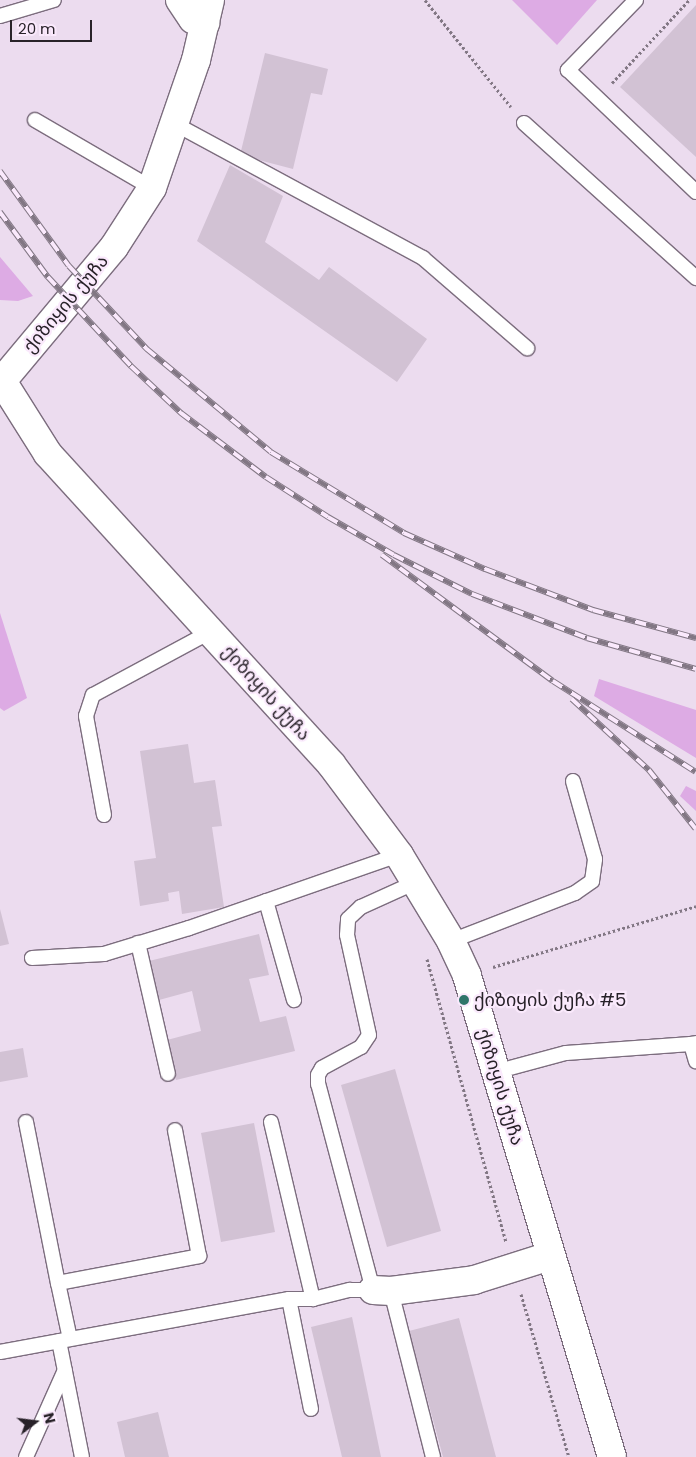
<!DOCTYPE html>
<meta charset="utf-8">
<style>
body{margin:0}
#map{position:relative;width:696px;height:1457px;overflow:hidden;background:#ecdcef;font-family:Poppins,"Noto Sans Georgian",sans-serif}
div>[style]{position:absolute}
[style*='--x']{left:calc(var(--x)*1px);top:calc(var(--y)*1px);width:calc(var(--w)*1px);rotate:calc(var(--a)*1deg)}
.green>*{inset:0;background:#ddabe4}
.building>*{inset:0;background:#d2c2d4}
.path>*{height:3px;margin-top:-1.5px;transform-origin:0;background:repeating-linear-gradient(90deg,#827784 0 2.5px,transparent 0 5px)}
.roads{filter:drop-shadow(1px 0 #7c6d7e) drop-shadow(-1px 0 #7c6d7e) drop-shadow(0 1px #7c6d7e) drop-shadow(0 -1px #7c6d7e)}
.lane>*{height:14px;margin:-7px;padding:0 7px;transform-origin:7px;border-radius:7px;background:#fff}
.street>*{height:28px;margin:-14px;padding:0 14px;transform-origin:14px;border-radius:14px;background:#fff}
.secondary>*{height:28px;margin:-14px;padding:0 14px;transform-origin:14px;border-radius:14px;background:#fff}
.rail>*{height:5.5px;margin-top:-2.75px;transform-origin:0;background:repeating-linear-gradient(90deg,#fae9fc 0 11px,#827784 0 22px);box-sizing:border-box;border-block:1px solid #827784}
.dots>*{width:14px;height:14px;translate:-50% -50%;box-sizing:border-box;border:2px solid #fae9fc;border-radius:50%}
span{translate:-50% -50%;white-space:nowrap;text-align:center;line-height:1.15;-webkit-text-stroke:4.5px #fae9fc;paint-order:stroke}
.street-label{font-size:18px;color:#282229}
.poi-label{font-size:18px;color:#282229}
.left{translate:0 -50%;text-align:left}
.north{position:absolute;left:10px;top:1397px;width:50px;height:50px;-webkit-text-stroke:4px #fae9fc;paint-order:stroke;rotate:75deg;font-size:14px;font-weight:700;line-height:20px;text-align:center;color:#282229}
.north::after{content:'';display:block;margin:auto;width:18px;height:22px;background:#282229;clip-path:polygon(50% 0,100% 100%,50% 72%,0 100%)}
.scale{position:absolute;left:10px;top:20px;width:82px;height:22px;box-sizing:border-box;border:2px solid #282229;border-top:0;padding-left:6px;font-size:15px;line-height:18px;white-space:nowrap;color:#282229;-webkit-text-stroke:4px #fae9fc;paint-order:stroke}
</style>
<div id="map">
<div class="green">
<div style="clip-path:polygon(512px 0,597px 0,557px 45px)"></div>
<div style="clip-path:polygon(0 257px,33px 296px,18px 301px,0 300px)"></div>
<div style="clip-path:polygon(0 613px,27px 698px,4px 711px,0 708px)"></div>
<div style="clip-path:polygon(599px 679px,696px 710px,696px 758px,594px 696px)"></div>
<div style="clip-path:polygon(686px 786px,696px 791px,696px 811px,680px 796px)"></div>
</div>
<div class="building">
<div style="clip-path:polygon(696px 5px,696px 157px,620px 87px)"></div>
<div style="clip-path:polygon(265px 53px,328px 69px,322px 95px,311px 93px,293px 169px,240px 155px)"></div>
<div style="clip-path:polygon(230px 165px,283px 196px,265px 242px,319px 280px,329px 267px,427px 339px,397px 382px,197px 241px)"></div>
<div style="clip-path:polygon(188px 744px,194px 783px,215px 780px,222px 826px,212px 827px,224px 907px,182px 914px,179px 891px,168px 893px,169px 901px,140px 906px,134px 861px,156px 858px,140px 751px)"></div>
<div style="clip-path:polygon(0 909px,9px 944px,0 946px)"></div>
<div style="clip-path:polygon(259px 934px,269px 975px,249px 979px,260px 1022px,286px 1016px,295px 1051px,176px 1080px,167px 1040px,201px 1031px,192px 991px,159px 1000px,149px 961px)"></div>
<div style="clip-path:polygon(23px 1048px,28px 1077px,0 1082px,0 1052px)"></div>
<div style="clip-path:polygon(395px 1069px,441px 1231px,387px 1247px,341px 1085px)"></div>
<div style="clip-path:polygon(254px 1123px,275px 1232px,221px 1242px,201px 1133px)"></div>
<div style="clip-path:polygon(352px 1317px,381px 1457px,342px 1457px,311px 1327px)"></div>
<div style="clip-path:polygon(459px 1318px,496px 1457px,443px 1457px,409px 1331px)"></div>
<div style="clip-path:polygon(158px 1412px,169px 1457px,125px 1457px,117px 1422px)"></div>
</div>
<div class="path">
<div style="--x:425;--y:0;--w:137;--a:51.2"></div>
<div style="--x:612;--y:83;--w:113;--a:-47.1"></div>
<div style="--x:427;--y:959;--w:294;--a:74.4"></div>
<div style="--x:493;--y:967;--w:212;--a:-16.7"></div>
<div style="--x:521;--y:1294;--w:170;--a:73.6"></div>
</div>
<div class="roads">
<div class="lane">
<div style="--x:636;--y:0;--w:98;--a:134.2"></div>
<div style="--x:568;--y:70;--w:177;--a:43.6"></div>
<div style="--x:0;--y:16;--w:56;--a:-16.5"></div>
<div style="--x:35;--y:120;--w:135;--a:30.2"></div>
<div style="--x:524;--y:123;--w:232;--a:42"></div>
<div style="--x:175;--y:124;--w:282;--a:28.4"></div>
<div style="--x:423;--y:258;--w:138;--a:40.9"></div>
<div style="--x:104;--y:815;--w:101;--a:-100.3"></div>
<div style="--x:86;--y:716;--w:22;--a:-72"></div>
<div style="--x:93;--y:695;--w:133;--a:-28.3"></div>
<div style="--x:266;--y:901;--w:103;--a:74.2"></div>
<div style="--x:451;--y:941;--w:133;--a:-21.2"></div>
<div style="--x:575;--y:893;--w:21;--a:-35"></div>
<div style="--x:592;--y:881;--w:22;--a:-82"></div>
<div style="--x:595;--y:859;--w:81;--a:-105.8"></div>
<div style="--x:138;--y:943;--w:134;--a:77.1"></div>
<div style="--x:32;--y:958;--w:72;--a:-3.2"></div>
<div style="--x:104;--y:954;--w:89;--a:-17"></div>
<div style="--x:189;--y:928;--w:222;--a:-19.2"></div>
<div style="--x:696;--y:1043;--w:5;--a:169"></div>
<div style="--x:691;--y:1044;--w:18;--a:74"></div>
<div style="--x:495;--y:1072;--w:73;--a:-15"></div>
<div style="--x:566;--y:1053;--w:125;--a:-4.1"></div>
<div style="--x:26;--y:1122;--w:164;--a:78.8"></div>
<div style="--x:58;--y:1283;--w:144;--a:-10.8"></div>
<div style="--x:199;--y:1256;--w:128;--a:-100.8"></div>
<div style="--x:271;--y:1122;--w:182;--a:76.7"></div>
<div style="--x:58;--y:1283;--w:57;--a:77.9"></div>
<div style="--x:391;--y:1291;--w:171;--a:75.8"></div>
<div style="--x:289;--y:1299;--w:112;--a:78.7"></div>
<div style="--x:59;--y:1341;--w:118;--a:78.8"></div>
<div style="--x:0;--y:1352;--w:294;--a:-10.4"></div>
<div style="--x:289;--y:1299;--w:24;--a:0"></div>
<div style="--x:313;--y:1299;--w:38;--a:-14"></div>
<div style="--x:350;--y:1290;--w:23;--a:0"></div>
<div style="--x:373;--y:1290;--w:213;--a:-104.9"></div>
<div style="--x:318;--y:1084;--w:9;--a:-90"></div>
<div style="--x:318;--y:1075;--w:8;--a:-60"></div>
<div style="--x:322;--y:1068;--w:44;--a:-28.3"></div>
<div style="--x:361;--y:1047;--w:14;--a:-56"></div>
<div style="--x:369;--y:1035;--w:102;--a:-102.4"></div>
<div style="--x:347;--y:935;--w:16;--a:-86"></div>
<div style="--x:348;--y:919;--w:18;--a:-43"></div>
<div style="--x:361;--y:907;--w:60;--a:-24.4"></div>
<div style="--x:26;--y:1457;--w:95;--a:-65.9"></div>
</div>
<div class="street">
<div style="--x:180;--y:0;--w:23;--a:56"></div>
<div style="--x:193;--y:19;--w:13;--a:18"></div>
<div style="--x:373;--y:1290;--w:18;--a:3"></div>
<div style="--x:391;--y:1291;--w:84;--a:-7.5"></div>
<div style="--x:474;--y:1280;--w:80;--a:-17.5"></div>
</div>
<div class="secondary">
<div style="--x:210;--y:0;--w:62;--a:103.1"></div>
<div style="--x:196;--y:60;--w:135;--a:109"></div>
<div style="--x:152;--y:188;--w:70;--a:122.8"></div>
<div style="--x:114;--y:247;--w:175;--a:129.9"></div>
<div style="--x:2;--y:381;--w:86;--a:57.8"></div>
<div style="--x:48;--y:454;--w:420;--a:47.6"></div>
<div style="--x:331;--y:764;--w:114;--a:53.2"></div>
<div style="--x:399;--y:855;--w:100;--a:58.8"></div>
<div style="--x:451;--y:941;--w:38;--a:65"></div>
<div style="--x:467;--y:976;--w:502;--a:73.22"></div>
</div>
</div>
<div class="rail">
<div style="--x:0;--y:171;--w:117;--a:54"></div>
<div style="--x:69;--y:266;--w:114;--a:46.8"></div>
<div style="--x:147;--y:349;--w:161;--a:39.7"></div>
<div style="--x:271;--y:452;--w:156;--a:31.3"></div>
<div style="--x:404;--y:533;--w:89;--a:24"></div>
<div style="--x:485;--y:569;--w:116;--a:20.8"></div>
<div style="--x:593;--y:610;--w:107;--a:15.2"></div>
<div style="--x:0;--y:212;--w:81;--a:53.6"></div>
<div style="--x:48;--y:277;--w:122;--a:47"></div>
<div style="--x:131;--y:366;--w:69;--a:43.2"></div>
<div style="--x:181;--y:413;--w:106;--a:37"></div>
<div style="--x:266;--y:477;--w:74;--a:32.8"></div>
<div style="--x:328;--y:517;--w:76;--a:29.9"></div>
<div style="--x:394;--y:555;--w:87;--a:26.6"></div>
<div style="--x:472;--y:594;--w:123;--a:20.9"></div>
<div style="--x:587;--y:638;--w:113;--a:15.9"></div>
<div style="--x:382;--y:555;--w:212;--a:36.4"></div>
<div style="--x:553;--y:681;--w:169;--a:32.5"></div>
<div style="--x:572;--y:699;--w:105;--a:42.7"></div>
<div style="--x:649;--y:770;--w:75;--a:51.5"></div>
</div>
<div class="dots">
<div style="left:464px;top:1000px;background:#2f756a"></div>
</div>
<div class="street-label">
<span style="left:66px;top:304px;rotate:-50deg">ქიზიყის ქუჩა</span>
<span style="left:266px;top:693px;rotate:48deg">ქიზიყის ქუჩა</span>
<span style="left:500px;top:1087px;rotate:73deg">ქიზიყის ქუჩა</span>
</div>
<div class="poi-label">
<span class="left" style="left:474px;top:1000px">ქიზიყის ქუჩა #5</span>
</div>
<div class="north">N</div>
<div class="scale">20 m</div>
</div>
